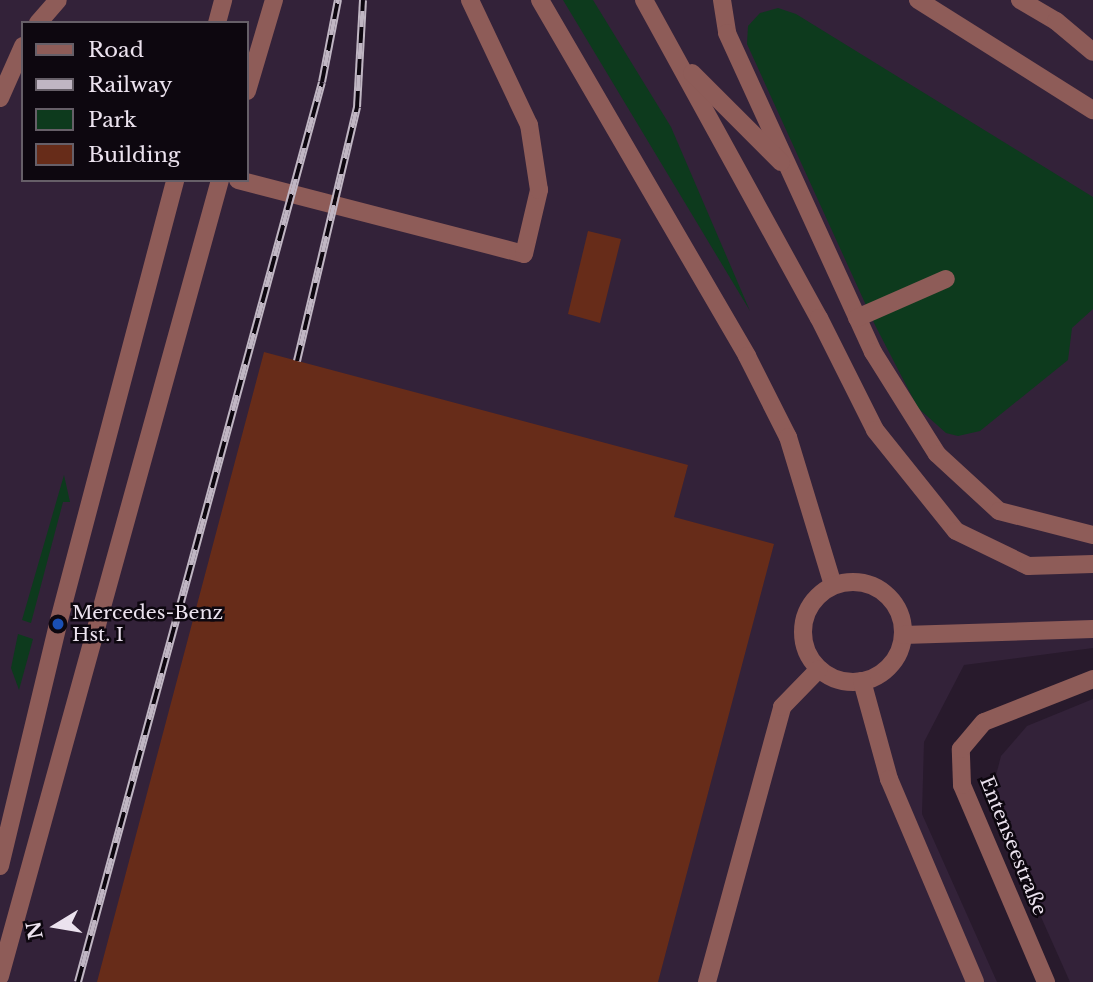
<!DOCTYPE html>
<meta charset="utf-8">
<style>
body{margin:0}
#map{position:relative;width:1093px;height:982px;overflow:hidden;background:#281a2c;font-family:"Libre Baskerville",serif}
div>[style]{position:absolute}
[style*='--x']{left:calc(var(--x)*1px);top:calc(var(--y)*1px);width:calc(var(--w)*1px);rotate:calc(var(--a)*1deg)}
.built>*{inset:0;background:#332239}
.green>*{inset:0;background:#0d3a1d}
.building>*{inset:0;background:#672c19}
.minor>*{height:18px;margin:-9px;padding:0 9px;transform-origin:9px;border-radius:9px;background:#8e5c58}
.minor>.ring{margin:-9px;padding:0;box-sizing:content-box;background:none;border:18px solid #8e5c58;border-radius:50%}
.rail>*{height:8px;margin-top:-4px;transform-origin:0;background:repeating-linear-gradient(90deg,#0d070f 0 16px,#c0b6c3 0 32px);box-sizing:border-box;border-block:2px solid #c0b6c3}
.dots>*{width:19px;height:19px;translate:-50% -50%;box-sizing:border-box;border:4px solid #0d070f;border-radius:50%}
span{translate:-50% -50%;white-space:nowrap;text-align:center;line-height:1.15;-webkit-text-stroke:5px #0d070f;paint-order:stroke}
.poi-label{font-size:19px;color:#ebe2ee}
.left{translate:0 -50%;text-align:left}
.street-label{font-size:19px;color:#ebe2ee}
.legend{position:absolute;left:21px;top:21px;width:228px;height:161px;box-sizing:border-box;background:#0d070f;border:2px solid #665f68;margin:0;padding:9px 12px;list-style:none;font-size:21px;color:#ebe2ee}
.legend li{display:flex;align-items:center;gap:14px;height:35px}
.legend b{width:35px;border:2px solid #665f68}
.north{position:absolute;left:21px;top:891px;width:70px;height:70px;-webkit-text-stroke:5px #0d070f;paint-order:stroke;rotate:259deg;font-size:19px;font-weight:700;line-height:28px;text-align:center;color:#ebe2ee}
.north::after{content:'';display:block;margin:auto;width:24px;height:32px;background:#ebe2ee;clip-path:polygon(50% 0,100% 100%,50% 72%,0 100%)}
</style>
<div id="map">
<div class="built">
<div style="clip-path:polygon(evenodd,0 0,1093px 0,1093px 648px,964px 665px,924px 742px,922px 814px,997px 982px,0 982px,0 0,23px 23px,247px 23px,247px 180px,23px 180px,23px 23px)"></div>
<div style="clip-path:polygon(1093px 699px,1093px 982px,1070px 982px,1029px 890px,993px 787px,1001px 756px,1027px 726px)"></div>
</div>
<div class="green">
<div style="clip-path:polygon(563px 0,593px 0,671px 127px,750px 311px)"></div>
<div style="clip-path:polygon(778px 8px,796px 14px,1093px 197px,1093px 309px,1072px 328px,1068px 360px,980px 431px,958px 436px,946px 433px,918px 408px,875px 325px,747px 44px,748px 26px,760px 13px)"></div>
<div style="clip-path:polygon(64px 475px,70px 502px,63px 502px,31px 623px,22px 620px)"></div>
<div style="clip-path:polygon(18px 634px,33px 639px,19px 690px,11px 668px)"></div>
</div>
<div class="building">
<div style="clip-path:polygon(588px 231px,621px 239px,600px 323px,568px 314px)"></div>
<div style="clip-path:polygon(264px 352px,688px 465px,674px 517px,774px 544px,658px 982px,97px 982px)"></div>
</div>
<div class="minor">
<div style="--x:540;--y:0;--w:412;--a:59.8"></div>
<div style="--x:747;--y:356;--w:91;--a:63.2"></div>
<div style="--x:788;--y:437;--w:155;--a:73.1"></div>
<div style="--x:644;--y:0;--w:363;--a:61.2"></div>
<div style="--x:819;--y:318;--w:125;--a:63.4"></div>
<div style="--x:875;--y:430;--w:129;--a:51.3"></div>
<div style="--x:956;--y:531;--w:80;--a:25.9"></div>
<div style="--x:1028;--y:566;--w:65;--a:-1.8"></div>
<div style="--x:722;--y:0;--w:33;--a:81"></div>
<div style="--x:727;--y:33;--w:351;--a:65.4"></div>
<div style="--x:873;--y:352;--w:120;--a:57.9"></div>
<div style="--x:937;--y:454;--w:84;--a:42.6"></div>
<div style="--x:999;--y:511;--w:97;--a:14.3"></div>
<div style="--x:918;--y:0;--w:207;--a:32.2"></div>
<div style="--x:1020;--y:0;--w:42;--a:30.3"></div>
<div style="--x:1056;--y:21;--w:48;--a:40"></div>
<div style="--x:38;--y:23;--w:30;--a:-49"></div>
<div style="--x:217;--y:23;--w:24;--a:-75"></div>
<div style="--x:692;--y:73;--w:126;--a:45"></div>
<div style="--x:247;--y:91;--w:95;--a:-73.5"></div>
<div style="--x:0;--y:98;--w:57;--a:-66.1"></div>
<div style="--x:238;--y:180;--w:295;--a:14.5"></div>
<div style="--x:524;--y:254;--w:66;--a:-76.8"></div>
<div style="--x:539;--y:190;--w:66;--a:-98.7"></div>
<div style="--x:529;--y:125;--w:138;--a:-115.3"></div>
<div style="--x:857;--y:318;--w:97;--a:-23.7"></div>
<div class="ring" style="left:803px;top:582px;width:82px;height:82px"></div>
<div style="--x:903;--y:635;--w:190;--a:-1.8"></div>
<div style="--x:862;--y:681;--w:102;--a:74.6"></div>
<div style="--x:889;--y:779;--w:220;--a:67"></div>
<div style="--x:0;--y:866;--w:249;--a:-76.5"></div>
<div style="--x:58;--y:624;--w:459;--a:-75.2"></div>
<div style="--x:0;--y:976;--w:826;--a:-74.55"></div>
<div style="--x:707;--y:982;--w:285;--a:-74.7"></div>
<div style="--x:782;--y:707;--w:53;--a:-45.8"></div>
<div style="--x:1046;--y:982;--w:214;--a:-113.1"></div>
<div style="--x:962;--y:785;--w:36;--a:-92"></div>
<div style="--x:961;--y:749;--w:35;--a:-50"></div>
<div style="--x:984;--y:722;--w:117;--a:-21.5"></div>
</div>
<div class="rail">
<div style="--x:297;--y:361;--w:261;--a:-76.7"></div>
<div style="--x:357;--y:107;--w:107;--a:-86.8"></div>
<div style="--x:78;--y:982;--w:932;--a:-74.83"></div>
<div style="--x:322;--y:82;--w:84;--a:-79"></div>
</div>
<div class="dots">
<div style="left:58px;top:624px;background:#1a4fb4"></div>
</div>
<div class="poi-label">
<span class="left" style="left:72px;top:624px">Mercedes-Benz<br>Hst. I</span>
</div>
<div class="street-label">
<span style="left:1013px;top:846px;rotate:68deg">Entenseestraße</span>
</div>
<ul class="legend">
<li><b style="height:9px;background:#8e5c58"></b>Road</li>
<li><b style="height:9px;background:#c0b6c3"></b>Railway</li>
<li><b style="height:19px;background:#0d3a1d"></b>Park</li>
<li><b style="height:19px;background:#672c19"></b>Building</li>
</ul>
<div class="north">N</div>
</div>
